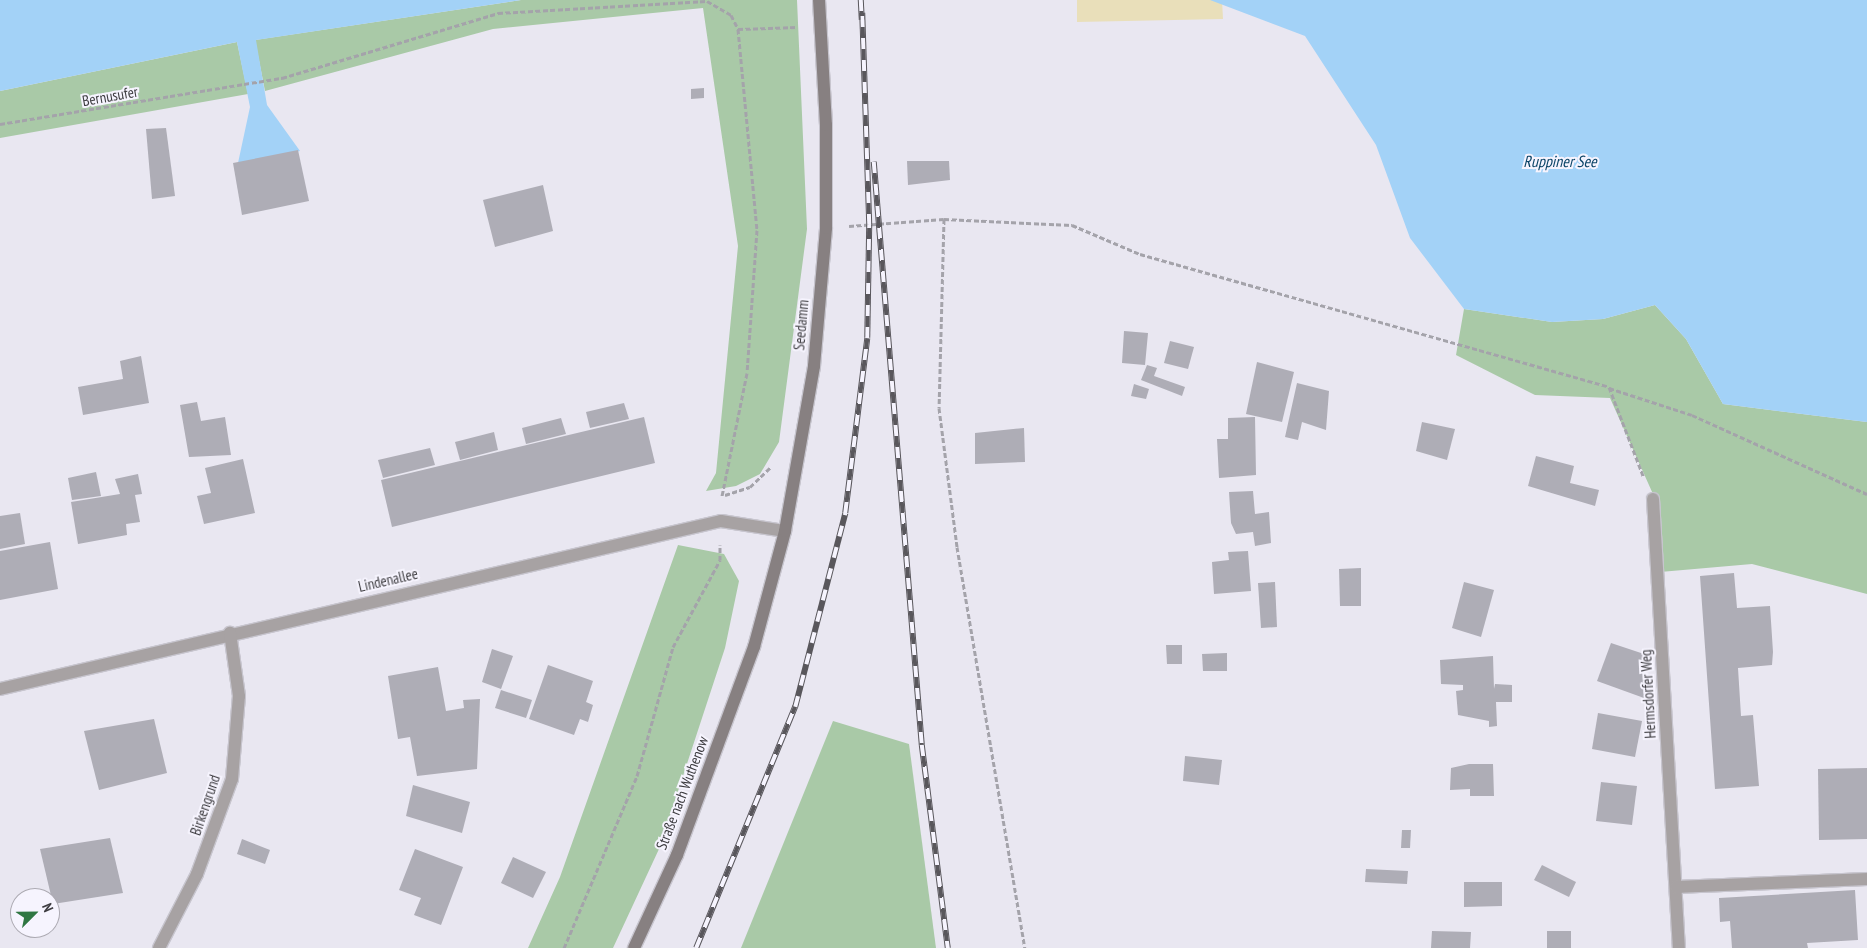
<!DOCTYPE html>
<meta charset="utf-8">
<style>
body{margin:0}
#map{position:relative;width:1867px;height:948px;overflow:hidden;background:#e9e7f1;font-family:"PT Sans Narrow",sans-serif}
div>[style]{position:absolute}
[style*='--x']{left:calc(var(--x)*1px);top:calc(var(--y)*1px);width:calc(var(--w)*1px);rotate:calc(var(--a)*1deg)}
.green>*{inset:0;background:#a9c9a7}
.sand>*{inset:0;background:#e9dfba}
.water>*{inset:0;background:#a3d2f7}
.building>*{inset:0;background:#aeadb6}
.path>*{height:3px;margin-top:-1.5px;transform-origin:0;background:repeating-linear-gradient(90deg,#a4a3aa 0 5px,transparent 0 7.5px)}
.roads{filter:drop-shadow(1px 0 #c7c5ce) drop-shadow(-1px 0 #c7c5ce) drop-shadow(0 1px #c7c5ce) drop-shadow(0 -1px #c7c5ce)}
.street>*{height:12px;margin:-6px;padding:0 6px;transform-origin:6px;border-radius:6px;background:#a7a2a3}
.secondary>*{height:12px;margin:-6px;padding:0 6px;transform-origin:6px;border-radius:6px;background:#878081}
.rail>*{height:5.5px;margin-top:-2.75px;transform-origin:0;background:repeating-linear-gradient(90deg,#f6f4fe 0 11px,#59575c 0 22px);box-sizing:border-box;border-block:1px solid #59575c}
span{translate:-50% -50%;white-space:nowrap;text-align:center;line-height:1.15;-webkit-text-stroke:4px #f6f4fe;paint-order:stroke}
.street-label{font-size:15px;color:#3d3c40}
.water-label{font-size:16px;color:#0d4568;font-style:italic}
.north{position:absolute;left:10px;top:888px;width:50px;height:50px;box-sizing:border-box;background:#f6f4fe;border:1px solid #acaab2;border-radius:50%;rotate:67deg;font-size:14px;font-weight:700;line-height:20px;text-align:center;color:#3d3c40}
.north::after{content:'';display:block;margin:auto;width:18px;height:22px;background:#2f7642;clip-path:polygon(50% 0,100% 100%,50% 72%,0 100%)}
</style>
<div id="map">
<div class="green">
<div style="clip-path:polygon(521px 0,797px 0,807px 229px,779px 442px,760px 474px,736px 486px,706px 491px,716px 473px,738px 246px,703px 8px,493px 29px,265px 91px,255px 40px)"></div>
<div style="clip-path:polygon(237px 42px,248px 94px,0 138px,0 91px)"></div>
<div style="clip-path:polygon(1655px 305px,1686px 339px,1723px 404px,1867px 422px,1867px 594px,1752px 564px,1660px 572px,1657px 503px,1610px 398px,1535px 395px,1456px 355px,1464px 309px,1552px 322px,1603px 319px)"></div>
<div style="clip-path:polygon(678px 545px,724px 554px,739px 581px,725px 648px,659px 849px,613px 948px,528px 948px,560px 877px)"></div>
<div style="clip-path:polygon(833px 721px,909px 744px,936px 948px,741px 948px)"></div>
</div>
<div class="sand">
<div style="clip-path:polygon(1077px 0,1222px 0,1223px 19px,1077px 22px)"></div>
</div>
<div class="water">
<div style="clip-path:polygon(0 0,521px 0,256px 40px,267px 105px,300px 151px,238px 163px,250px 107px,237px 42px,0 91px)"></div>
<div style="clip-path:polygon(1210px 0,1867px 0,1867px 422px,1723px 404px,1686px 339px,1655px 305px,1603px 319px,1552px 322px,1464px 309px,1410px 238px,1376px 145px,1305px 36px)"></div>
</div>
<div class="building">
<div style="clip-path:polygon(704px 88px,704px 98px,691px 99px,691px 89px)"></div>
<div style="clip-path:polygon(166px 128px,175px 196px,152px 199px,146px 129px)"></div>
<div style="clip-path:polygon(298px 150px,309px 201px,242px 215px,233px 163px)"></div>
<div style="clip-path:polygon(907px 161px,949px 161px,950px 180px,908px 185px)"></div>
<div style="clip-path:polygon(543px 185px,553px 231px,495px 247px,483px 200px)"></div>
<div style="clip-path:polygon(1124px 331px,1148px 333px,1145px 365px,1122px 363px)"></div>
<div style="clip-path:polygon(1170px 341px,1194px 347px,1188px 369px,1164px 363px)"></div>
<div style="clip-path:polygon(141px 356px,149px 403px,83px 415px,78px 387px,123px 379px,120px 361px)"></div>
<div style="clip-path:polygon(1257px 362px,1294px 372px,1282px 422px,1246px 414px)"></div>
<div style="clip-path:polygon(1147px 365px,1157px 368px,1154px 376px,1185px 387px,1182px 396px,1141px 380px)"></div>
<div style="clip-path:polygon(1297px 383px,1329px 391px,1326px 430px,1302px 422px,1298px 440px,1285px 437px)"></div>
<div style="clip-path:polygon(1134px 384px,1149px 389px,1146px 399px,1131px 396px)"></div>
<div style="clip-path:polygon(197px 402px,201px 421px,225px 417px,231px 455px,189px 457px,180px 405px)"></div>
<div style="clip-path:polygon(624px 403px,629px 419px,590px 428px,586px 412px)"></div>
<div style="clip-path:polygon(644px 417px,655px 463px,392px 527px,381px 480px)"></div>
<div style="clip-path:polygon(1255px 417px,1256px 475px,1219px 478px,1217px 439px,1228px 439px,1228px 418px)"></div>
<div style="clip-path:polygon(561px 418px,566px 434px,526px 444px,522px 428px)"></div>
<div style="clip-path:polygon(1422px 422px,1455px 429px,1447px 460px,1416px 451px)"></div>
<div style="clip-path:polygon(1024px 428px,1025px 462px,975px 464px,975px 433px)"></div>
<div style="clip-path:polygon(494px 432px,498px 450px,460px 460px,455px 442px)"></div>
<div style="clip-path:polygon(430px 448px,435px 465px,383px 478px,378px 460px)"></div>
<div style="clip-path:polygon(1536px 456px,1574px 466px,1570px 483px,1599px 490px,1595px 506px,1528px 486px)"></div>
<div style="clip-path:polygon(243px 459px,255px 513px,204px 524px,197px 496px,211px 493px,205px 468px)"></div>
<div style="clip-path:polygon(96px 472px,101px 496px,72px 500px,68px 478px)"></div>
<div style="clip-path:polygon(138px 474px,142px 494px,135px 495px,140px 522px,126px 524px,127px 535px,78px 544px,71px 502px,120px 494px,115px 479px)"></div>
<div style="clip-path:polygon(1253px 491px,1255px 514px,1269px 512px,1271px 543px,1255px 546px,1253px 532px,1236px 534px,1231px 523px,1229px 492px)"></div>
<div style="clip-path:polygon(20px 513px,25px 544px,0 549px,0 516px)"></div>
<div style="clip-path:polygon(50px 542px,58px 589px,0 600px,0 551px)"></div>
<div style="clip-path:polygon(1248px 551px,1251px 591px,1214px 594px,1212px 562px,1229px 560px,1228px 552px)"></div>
<div style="clip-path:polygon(1361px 568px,1361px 606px,1340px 606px,1339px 569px)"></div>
<div style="clip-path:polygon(1734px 573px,1737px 608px,1770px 606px,1773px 652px,1772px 665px,1738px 668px,1741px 716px,1753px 715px,1759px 786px,1715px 789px,1700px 576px)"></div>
<div style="clip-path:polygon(1275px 582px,1277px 627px,1261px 628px,1258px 583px)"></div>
<div style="clip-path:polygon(1464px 582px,1494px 590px,1481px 637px,1452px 628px)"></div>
<div style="clip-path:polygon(1611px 643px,1644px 654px,1644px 698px,1597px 681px)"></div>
<div style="clip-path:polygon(1166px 645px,1182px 645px,1182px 664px,1167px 664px)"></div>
<div style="clip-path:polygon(492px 649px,513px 656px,501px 689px,482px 682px)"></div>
<div style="clip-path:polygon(1227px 653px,1227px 671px,1203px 671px,1202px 654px)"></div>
<div style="clip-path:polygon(1493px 656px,1494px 689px,1495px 684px,1512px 685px,1512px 702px,1496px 702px,1497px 726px,1489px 727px,1489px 721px,1458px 715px,1456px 691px,1463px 690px,1463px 685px,1441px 684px,1440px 660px)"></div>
<div style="clip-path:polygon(548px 665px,593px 681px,586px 702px,593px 705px,588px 722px,580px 719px,574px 735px,529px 719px)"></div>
<div style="clip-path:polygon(438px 667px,446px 711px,464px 708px,463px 700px,480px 699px,477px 769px,417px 776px,410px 737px,398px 739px,388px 676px)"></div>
<div style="clip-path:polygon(501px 690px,532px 700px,526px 718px,495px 708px)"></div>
<div style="clip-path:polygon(1598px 713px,1642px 721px,1635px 757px,1592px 749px)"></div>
<div style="clip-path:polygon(154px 719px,167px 773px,99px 790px,84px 731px)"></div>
<div style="clip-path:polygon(1185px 756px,1222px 760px,1219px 785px,1183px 781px)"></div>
<div style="clip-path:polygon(1469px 764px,1493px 764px,1494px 796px,1470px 796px,1470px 789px,1450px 790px,1451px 768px)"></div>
<div style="clip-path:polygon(1867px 768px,1867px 839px,1819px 840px,1818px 769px)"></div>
<div style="clip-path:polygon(1601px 782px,1637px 786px,1632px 825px,1596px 821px)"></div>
<div style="clip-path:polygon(413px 785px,470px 802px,462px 833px,406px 816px)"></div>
<div style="clip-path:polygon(1402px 830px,1411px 830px,1410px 848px,1401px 848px)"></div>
<div style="clip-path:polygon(110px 838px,123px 893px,53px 904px,40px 849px)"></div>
<div style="clip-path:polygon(242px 839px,270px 850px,265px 864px,237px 854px)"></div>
<div style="clip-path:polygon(415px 849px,463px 867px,441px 925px,414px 915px,421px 898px,399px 890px)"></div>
<div style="clip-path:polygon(513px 857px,546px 872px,533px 898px,501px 883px)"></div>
<div style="clip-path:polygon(1542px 865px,1576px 882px,1569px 897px,1534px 880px)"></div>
<div style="clip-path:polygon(1366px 869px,1408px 871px,1407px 884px,1365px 882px)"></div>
<div style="clip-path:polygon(1464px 882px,1502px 882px,1502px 906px,1464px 907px)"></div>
<div style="clip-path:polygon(1855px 890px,1858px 940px,1807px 943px,1808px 948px,1732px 948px,1730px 921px,1720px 922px,1719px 898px)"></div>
<div style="clip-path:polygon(1432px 931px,1471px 932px,1470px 948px,1431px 948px)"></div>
<div style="clip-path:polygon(1547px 931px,1571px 931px,1571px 948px,1547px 948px)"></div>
</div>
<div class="path">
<div style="--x:738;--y:29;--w:59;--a:-1.9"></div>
<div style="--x:0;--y:124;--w:286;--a:-9.3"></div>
<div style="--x:282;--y:78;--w:226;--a:-16.7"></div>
<div style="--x:498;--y:13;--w:209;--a:-3.3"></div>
<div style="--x:707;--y:1;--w:28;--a:30"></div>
<div style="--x:731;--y:15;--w:16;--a:63"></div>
<div style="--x:738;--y:29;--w:202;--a:84.6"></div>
<div style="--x:757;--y:230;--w:143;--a:94"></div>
<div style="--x:747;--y:373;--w:126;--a:101.5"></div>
<div style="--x:944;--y:219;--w:189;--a:91.5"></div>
<div style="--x:939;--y:408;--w:140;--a:82.6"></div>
<div style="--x:957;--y:547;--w:407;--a:80.4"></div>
<div style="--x:849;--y:226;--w:95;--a:-4.2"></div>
<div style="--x:944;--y:219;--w:128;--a:2.7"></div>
<div style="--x:1072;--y:225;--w:74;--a:23.1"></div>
<div style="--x:1140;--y:254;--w:487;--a:15.8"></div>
<div style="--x:1609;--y:387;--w:97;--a:69"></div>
<div style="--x:1609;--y:388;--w:87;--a:18"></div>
<div style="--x:1692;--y:415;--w:192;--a:24.3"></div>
<div style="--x:725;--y:495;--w:26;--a:-18"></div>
<div style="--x:750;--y:487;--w:28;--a:-44"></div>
<div style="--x:564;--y:948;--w:187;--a:-67"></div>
<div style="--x:637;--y:776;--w:134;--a:-74.4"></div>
<div style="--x:673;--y:647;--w:99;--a:-61.6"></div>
<div style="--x:720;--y:560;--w:15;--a:-90"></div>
</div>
<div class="roads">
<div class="street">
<div style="--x:1653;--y:499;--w:450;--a:86.7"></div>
<div style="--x:0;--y:689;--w:740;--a:-13.12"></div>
<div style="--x:721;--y:521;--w:65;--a:8.9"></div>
<div style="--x:1676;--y:887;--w:191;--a:-2.4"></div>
<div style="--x:159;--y:948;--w:83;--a:-62.8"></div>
<div style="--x:197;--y:874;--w:101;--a:-69.8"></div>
<div style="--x:232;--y:779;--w:83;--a:-85.2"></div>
<div style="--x:239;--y:696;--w:64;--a:-98.1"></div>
</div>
<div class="secondary">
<div style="--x:634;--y:948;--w:102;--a:-65.2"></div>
<div style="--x:677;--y:855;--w:222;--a:-69.7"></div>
<div style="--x:754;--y:647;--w:120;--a:-75"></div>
<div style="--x:785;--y:531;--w:168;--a:-80"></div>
<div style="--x:814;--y:366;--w:139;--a:-85"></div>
<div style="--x:826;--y:228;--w:103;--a:-90"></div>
<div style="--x:826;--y:125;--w:125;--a:-93.2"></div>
</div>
</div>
<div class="rail">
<div style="--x:861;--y:0;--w:20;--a:87"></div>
<div style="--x:874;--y:162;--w:585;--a:85.29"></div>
<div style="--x:922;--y:745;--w:205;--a:82.7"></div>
<div style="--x:696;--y:948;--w:261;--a:-67.7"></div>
<div style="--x:795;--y:707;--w:200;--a:-75.5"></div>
<div style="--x:845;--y:513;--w:176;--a:-82.8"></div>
<div style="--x:867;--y:338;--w:113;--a:-89"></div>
<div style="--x:869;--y:225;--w:212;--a:-91.9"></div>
</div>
<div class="street-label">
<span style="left:110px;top:96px;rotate:-10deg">Bernusufer</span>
<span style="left:801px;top:325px;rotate:-85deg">Seedamm</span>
<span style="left:388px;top:580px;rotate:-13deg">Lindenallee</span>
<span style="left:1648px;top:694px;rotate:-93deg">Hermsdorfer Weg</span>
<span style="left:682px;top:793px;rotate:-69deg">Straße nach Wuthenow</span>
<span style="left:205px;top:805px;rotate:-71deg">Birkengrund</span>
</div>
<div class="water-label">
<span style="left:1560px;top:161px">Ruppiner See</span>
</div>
<div class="north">N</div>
</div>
